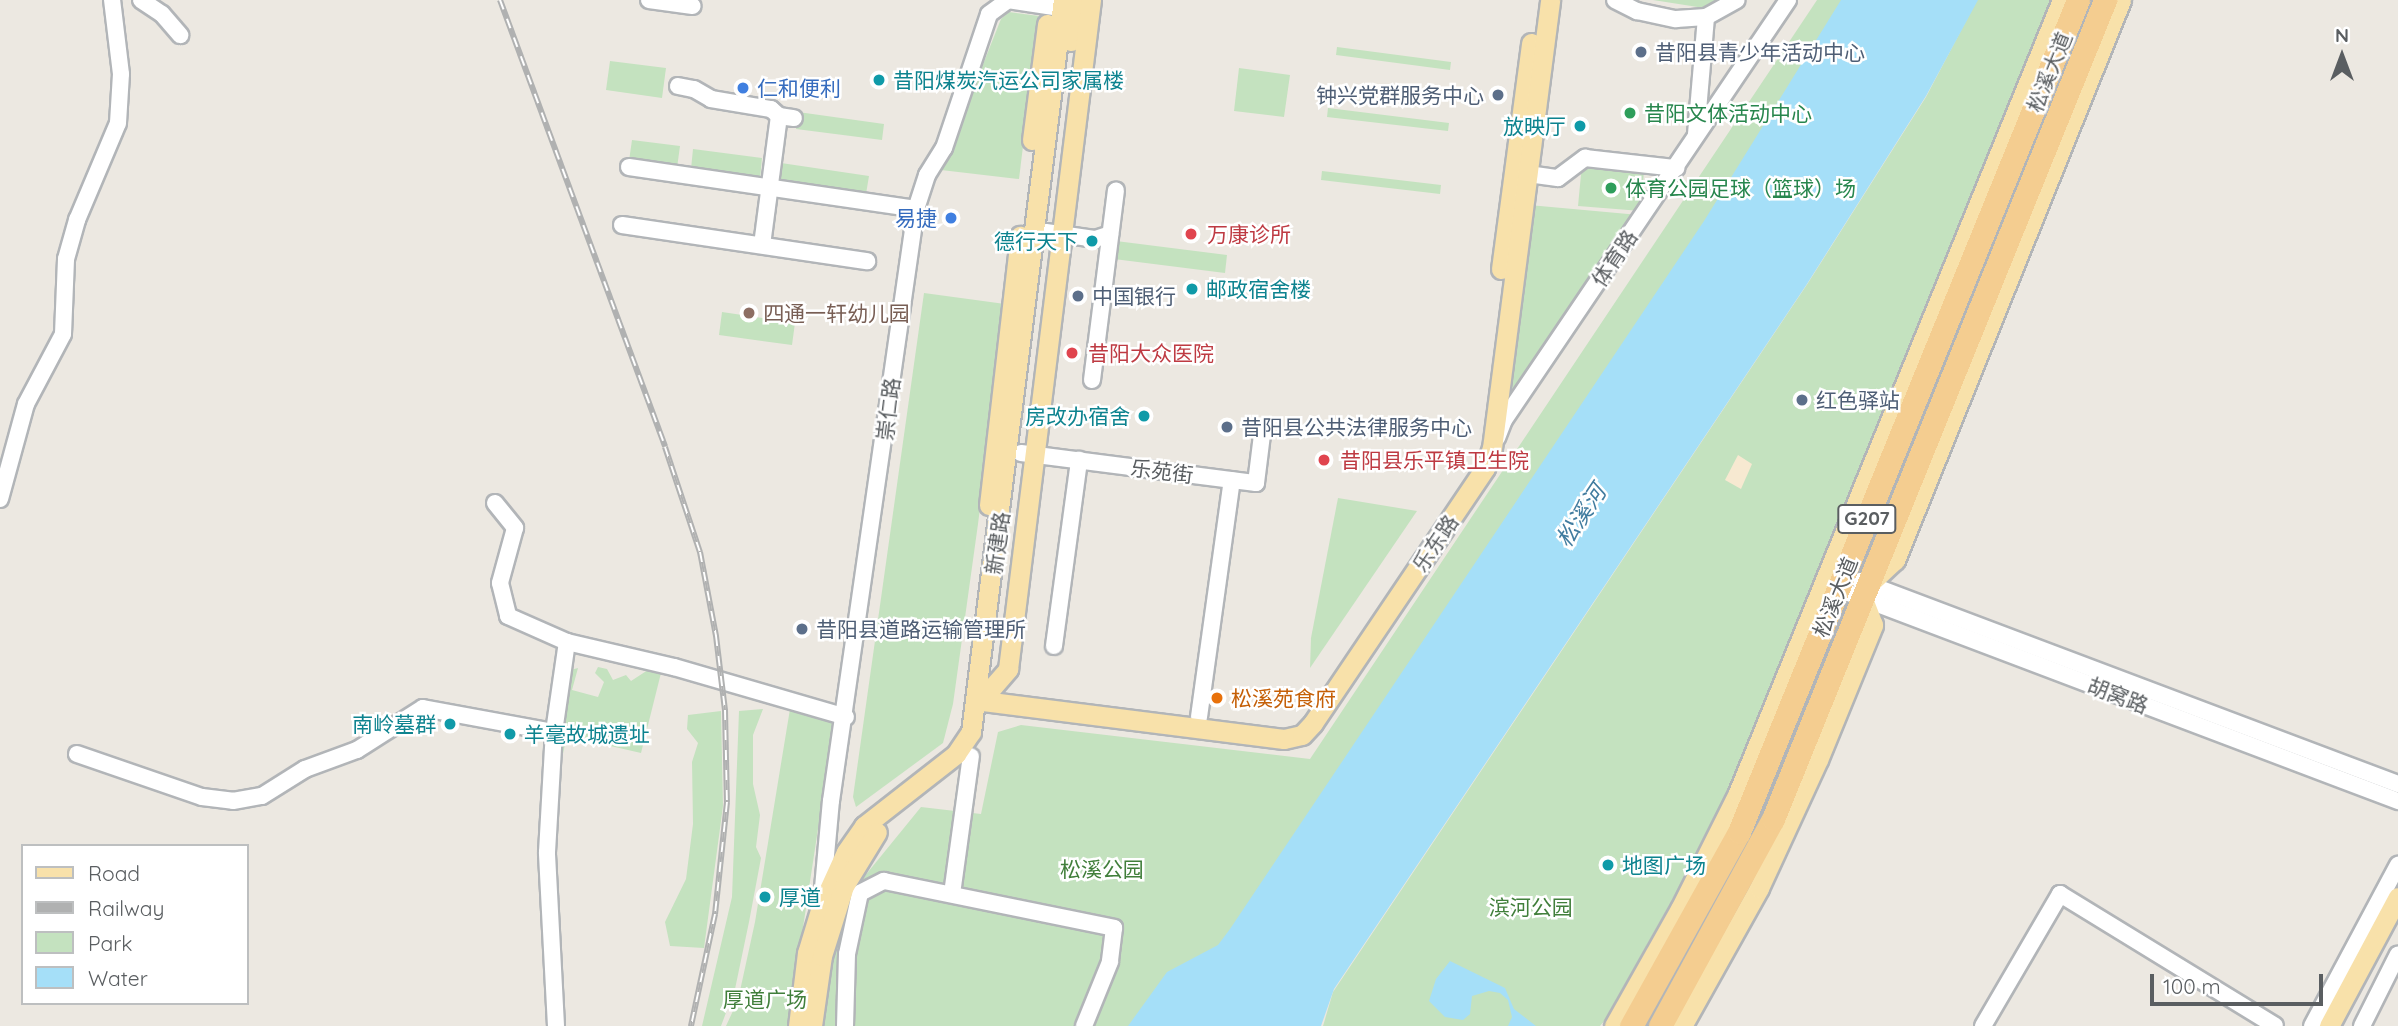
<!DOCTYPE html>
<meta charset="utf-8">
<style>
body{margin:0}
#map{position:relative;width:2398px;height:1026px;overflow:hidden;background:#ece8e1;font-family:Quicksand,"Noto Sans SC",sans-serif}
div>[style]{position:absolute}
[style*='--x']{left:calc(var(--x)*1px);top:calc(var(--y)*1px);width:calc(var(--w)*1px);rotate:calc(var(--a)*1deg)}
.green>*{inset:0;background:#c4e2bf}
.sand>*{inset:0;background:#f7e9d1}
.water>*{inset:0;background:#a5dff8}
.roads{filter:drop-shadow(2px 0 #b2b5b8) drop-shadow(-2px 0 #b2b5b8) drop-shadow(0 2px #b2b5b8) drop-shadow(0 -2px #b2b5b8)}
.minor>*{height:16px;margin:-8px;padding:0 8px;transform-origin:8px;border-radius:8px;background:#fff}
.major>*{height:19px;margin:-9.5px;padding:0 9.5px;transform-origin:9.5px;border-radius:9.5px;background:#f8e1aa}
.highway>*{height:23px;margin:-11.5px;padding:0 11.5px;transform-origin:11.5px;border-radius:11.5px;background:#f4cd90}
.rail>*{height:6px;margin-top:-3px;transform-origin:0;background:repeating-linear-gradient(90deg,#fff 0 10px,#b0b1b1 0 20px);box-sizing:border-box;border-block:2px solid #b0b1b1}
.dots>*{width:19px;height:19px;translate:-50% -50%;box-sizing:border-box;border:4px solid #fff;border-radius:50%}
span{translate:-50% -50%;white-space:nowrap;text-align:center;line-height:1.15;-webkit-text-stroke:5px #fff;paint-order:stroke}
.shield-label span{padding:2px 5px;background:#fff;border:2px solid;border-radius:5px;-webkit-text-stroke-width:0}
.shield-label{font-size:19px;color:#5a5e61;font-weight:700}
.service-label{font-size:21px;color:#4e5e75}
.left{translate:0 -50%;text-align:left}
.right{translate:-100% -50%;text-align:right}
.street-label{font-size:21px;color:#5a5e61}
.culture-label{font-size:21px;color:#0d838f}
.shop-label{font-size:21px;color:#366cbe}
.leisure-label{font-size:21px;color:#27864d}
.health-label{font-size:21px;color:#be3a42}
.education-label{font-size:21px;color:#785e54}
.food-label{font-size:21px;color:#c56008}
.park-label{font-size:21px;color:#417f3b}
.water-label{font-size:23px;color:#417c9f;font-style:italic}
.legend{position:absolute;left:21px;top:844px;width:228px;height:161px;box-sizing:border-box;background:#fff;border:2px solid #bdbfc0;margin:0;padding:9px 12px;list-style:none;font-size:21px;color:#5a5e61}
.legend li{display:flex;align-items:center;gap:14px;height:35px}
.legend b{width:35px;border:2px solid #bdbfc0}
.north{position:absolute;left:2307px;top:21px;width:70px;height:70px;-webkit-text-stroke:5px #fff;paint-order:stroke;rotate:0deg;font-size:19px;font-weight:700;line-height:28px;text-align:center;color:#5a5e61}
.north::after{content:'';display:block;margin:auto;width:24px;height:32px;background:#5a5e61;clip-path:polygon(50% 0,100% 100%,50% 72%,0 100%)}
.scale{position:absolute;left:2150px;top:974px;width:173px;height:32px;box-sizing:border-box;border:4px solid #5a5e61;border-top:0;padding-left:9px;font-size:21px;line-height:24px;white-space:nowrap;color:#5a5e61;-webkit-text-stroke:5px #fff;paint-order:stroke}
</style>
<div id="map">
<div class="green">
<div style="clip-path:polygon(1653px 0,1727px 0,1704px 8px)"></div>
<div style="clip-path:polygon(1817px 0,1848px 0,1245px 937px,1141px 1026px,823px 1026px,834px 952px,855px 888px,921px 807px,981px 814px,998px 732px,1021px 725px,1310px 759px)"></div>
<div style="clip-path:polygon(1977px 0,2055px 0,1713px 827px,1605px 1020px,1600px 1026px,1323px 1026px,1333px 992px,1808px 283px,1926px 97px)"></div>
<div style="clip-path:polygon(1009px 12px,1039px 16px,1019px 179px,941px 170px,1001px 19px)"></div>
<div style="clip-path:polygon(1337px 47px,1451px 62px,1450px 70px,1336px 55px)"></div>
<div style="clip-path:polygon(610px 61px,666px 68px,662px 98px,606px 90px)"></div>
<div style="clip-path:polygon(1239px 68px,1290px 75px,1284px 117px,1234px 111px)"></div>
<div style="clip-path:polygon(1328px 108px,1449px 123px,1448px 131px,1327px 117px)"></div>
<div style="clip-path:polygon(798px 112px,884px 124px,882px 140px,796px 129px)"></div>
<div style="clip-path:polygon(632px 140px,680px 146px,677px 168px,629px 161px)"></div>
<div style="clip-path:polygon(693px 149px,762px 158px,760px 179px,691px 169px)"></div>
<div style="clip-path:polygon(781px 163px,869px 176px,866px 194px,779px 182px)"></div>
<div style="clip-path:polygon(1582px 164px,1644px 170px,1641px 211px,1578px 206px)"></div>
<div style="clip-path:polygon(1322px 171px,1441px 185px,1440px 194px,1321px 180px)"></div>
<div style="clip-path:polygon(1529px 205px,1639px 215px,1504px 416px)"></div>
<div style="clip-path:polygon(1116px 241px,1227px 255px,1225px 273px,1114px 259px)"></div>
<div style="clip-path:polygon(924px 293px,1005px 304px,978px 524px,953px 704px,943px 743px,856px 807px,853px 797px)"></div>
<div style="clip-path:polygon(722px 312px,795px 323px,792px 345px,719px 335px)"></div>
<div style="clip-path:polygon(1338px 498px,1417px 511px,1310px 668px,1311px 638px)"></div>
<div style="clip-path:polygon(598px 667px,607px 669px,613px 680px,626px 675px,631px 681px,651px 668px,662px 669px,641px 753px,567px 736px,562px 758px,557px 753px,567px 671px,578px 668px,572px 690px,598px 697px,604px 682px,595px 673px)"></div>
<div style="clip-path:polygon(797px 708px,834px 724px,788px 1026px,726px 1026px,738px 1000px,755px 922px,790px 709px)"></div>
<div style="clip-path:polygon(763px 709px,753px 735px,753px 784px,760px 815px,756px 847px,761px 858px,749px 922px,735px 989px,721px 1026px,702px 1026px,732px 897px,739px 711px)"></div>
<div style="clip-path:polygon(721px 711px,723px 806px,704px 948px,670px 946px,665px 922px,686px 879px,693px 824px,692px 762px,698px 743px,687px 729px,688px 715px)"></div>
</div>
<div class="sand">
<div style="clip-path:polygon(1738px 455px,1752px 464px,1741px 489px,1725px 480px)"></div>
</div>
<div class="water">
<div style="clip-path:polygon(1841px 0,1978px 0,1926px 96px,1807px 284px,1334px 989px,1321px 1026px,1128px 1026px,1167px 972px,1218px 945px,1230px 929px,1704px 221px)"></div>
<div style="clip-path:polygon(1450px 961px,1505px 988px,1514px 1009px,1536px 1026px,1508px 1026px,1512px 1017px,1508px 1000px,1500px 993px,1489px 991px,1472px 996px,1470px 1014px,1463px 1020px,1445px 1017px,1429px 1001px,1436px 979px)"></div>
</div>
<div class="roads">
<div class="minor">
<div style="--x:141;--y:0;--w:25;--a:34"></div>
<div style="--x:162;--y:14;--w:28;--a:49"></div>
<div style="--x:649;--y:0;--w:44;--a:7.8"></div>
<div style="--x:1615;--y:0;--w:25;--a:27"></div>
<div style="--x:1637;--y:11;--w:40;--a:12"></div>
<div style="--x:1676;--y:19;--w:30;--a:-4"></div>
<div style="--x:1706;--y:17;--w:35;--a:-29"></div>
<div style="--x:678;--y:86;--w:16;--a:11"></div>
<div style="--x:694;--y:89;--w:20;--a:30"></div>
<div style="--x:711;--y:99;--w:61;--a:9.5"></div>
<div style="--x:771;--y:109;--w:11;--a:41"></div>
<div style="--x:779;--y:116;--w:15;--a:8"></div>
<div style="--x:1696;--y:134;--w:117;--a:-85.1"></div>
<div style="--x:629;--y:167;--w:290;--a:8.3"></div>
<div style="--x:1528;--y:174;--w:30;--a:8"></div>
<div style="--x:1558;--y:178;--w:34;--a:-37"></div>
<div style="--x:1585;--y:158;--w:92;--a:6.3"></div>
<div style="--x:622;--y:225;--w:248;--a:8.4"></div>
<div style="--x:1046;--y:232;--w:49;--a:8.1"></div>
<div style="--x:1095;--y:239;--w:16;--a:-18"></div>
<div style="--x:762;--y:245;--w:130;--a:-82.5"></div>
<div style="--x:1092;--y:380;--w:191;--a:-82.8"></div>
<div style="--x:1497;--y:438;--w:19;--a:-69"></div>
<div style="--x:1504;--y:420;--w:507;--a:-55.93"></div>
<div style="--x:1021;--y:453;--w:237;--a:7.3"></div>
<div style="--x:1256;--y:483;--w:48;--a:-82.9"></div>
<div style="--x:0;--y:499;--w:98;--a:-74.7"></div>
<div style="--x:26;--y:404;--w:79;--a:-62.1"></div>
<div style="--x:63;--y:334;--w:75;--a:-87.7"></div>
<div style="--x:66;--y:259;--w:41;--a:-74.2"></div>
<div style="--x:77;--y:220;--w:105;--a:-67.1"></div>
<div style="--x:118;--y:123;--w:49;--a:-86.5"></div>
<div style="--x:121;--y:74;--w:75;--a:-96.9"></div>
<div style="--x:495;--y:503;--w:32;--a:51"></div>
<div style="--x:515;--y:528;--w:57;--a:105.3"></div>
<div style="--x:500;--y:583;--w:34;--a:76"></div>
<div style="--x:508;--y:616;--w:64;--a:23.8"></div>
<div style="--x:567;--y:642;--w:110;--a:13.2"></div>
<div style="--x:674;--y:667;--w:179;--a:16.2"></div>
<div style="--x:1860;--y:581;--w:575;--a:20.67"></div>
<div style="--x:1838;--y:589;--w:599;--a:20.74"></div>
<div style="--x:1054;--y:646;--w:188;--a:-82.3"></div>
<div style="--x:1199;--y:717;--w:239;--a:-82.1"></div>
<div style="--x:77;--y:754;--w:132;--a:19"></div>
<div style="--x:202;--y:797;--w:31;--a:7"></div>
<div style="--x:233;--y:801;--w:29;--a:-10"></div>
<div style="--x:262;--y:796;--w:51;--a:-32.1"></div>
<div style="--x:305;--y:769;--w:55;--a:-20.1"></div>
<div style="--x:357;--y:750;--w:78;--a:-32.5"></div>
<div style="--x:423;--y:708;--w:133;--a:10.4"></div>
<div style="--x:952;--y:894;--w:139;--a:-82.2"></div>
<div style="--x:822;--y:899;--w:98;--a:-84.8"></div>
<div style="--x:831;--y:801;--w:598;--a:-81.83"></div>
<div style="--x:916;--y:209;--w:36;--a:-72"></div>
<div style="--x:927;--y:175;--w:32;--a:-58"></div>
<div style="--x:944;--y:148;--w:141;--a:-71.4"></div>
<div style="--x:989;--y:14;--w:24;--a:-36"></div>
<div style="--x:1008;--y:0;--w:66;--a:8.7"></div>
<div style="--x:556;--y:1026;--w:174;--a:-93"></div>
<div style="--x:547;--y:852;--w:120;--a:-86.7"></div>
<div style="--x:554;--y:732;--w:91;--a:-81.8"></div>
<div style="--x:845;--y:1026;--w:72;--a:-88.4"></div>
<div style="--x:847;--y:954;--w:62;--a:-78"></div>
<div style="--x:860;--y:893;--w:27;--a:-27"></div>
<div style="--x:884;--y:881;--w:235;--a:11.5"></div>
<div style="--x:1114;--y:928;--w:34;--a:97"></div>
<div style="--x:1110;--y:962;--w:69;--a:112.1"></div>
<div style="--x:1983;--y:1026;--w:153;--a:-59.7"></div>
<div style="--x:2060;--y:894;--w:252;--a:31.5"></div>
<div style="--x:2312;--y:1026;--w:183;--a:-61.9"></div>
<div style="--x:2362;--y:1026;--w:80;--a:-63.4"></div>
</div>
<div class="major">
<div style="--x:1071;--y:41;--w:41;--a:-81.7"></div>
<div style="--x:1032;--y:140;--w:117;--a:-82.6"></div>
<div style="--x:1501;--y:269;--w:228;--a:-82.4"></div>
<div style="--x:989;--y:505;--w:271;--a:-83.4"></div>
<div style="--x:1869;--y:584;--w:35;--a:-43"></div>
<div style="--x:1895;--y:560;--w:604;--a:-68.02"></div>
<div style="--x:990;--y:690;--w:28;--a:-49"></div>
<div style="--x:1008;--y:669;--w:674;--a:-82.93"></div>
<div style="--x:975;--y:700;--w:311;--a:7.2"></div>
<div style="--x:1284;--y:739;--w:18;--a:-13"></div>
<div style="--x:1302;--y:735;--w:16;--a:-47"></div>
<div style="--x:1313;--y:723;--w:308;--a:-56"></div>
<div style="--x:1485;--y:468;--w:21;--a:-71"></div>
<div style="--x:1492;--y:448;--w:452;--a:-82.6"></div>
<div style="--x:798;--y:1026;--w:74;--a:-83"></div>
<div style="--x:807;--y:953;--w:48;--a:-73.1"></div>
<div style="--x:821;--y:907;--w:60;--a:-65.6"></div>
<div style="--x:846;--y:852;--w:32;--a:-55"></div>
<div style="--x:864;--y:826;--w:117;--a:-38"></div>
<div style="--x:956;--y:754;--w:27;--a:-56"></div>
<div style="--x:971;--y:732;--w:738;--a:-82.84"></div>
<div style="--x:812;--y:1026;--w:71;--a:-81.9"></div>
<div style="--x:822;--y:956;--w:73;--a:-72.6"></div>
<div style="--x:844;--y:886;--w:63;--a:-58.6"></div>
<div style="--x:1614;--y:1026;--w:134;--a:-60.6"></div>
<div style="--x:1680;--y:909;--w:130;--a:-63.4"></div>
<div style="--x:1738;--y:793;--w:857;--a:-67.78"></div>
<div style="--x:1682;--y:1026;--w:158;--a:-60.8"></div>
<div style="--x:1759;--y:888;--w:141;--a:-65.3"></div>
<div style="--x:1818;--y:760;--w:146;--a:-67.8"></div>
<div style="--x:1873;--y:625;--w:28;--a:-111"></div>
<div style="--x:2329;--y:1026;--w:146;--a:-61.9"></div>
</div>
<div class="highway">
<div style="--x:1631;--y:1026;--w:222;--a:-60.9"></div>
<div style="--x:1739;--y:832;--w:898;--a:-67.83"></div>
<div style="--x:1660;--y:1026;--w:236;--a:-61.4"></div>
<div style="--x:1773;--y:819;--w:884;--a:-67.93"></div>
</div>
</div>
<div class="rail">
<div style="--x:500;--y:0;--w:476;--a:69.7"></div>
<div style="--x:665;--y:447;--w:111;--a:71.6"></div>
<div style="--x:700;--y:552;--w:86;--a:79.2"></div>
<div style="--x:716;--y:636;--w:75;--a:83.1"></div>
<div style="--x:725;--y:710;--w:92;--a:88.8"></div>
<div style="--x:727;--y:802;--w:113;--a:96.1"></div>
<div style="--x:715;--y:914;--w:115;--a:102.1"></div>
</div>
<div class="dots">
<div style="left:1641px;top:52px;background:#5c6f8a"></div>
<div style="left:879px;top:80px;background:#0f9aa8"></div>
<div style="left:743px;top:88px;background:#3f7fe0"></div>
<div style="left:1498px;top:95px;background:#5c6f8a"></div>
<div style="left:1630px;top:113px;background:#2e9e5b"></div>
<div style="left:1580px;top:126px;background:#0f9aa8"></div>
<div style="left:1611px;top:188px;background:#2e9e5b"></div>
<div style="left:951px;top:218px;background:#3f7fe0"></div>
<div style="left:1191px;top:234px;background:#e0444e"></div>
<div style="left:1092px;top:241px;background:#0f9aa8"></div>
<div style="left:1192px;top:289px;background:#0f9aa8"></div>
<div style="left:1078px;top:296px;background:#5c6f8a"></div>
<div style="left:749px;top:313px;background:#8d6e63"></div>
<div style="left:1072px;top:353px;background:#e0444e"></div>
<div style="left:1802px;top:400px;background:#5c6f8a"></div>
<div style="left:1144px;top:416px;background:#0f9aa8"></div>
<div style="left:1227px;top:427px;background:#5c6f8a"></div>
<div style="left:1324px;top:460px;background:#e0444e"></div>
<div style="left:802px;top:629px;background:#5c6f8a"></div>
<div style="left:1217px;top:698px;background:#e8710a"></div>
<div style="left:450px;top:724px;background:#0f9aa8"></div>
<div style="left:510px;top:734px;background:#0f9aa8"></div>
<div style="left:1608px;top:865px;background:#0f9aa8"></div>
<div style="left:765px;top:897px;background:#0f9aa8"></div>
</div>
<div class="shield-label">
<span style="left:1867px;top:519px">G207</span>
</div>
<div class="service-label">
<span class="left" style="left:1655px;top:52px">昔阳县青少年活动中心</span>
<span class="right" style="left:1484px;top:95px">钟兴党群服务中心</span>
<span class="left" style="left:1092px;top:296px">中国银行</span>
<span class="left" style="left:1816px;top:400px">红色驿站</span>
<span class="left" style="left:1241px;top:427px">昔阳县公共法律服务中心</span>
<span class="left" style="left:816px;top:629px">昔阳县道路运输管理所</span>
</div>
<div class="street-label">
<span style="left:2049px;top:72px;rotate:-68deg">松溪大道</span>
<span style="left:1614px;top:258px;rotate:-56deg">体育路</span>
<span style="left:888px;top:409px;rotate:-83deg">崇仁路</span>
<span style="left:1162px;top:471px;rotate:7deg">乐苑街</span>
<span style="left:997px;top:543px;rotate:-82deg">新建路</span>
<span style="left:1435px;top:543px;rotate:-56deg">乐东路</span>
<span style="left:1835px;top:597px;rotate:-68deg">松溪大道</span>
<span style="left:2118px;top:695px;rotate:21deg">胡窝路</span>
</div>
<div class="culture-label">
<span class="left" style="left:893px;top:80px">昔阳煤炭汽运公司家属楼</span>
<span class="right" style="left:1566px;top:126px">放映厅</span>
<span class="right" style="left:1078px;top:241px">德行天下</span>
<span class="left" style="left:1206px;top:289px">邮政宿舍楼</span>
<span class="right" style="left:1130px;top:416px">房改办宿舍</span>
<span class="right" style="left:436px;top:724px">南岭墓群</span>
<span class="left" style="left:524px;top:734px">羊毫故城遗址</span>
<span class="left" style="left:1622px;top:865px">地图广场</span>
<span class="left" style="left:779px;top:897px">厚道</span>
</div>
<div class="shop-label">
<span class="left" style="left:757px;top:88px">仁和便利</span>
<span class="right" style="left:937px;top:218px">易捷</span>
</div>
<div class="leisure-label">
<span class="left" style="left:1644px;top:113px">昔阳文体活动中心</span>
<span class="left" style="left:1625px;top:188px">体育公园足球（篮球）场</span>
</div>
<div class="health-label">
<span class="left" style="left:1207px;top:234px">万康诊所</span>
<span class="left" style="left:1088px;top:353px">昔阳大众医院</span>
<span class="left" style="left:1340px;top:460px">昔阳县乐平镇卫生院</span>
</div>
<div class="education-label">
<span class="left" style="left:763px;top:313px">四通一轩幼儿园</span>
</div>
<div class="food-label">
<span class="left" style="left:1231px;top:698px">松溪苑食府</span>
</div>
<div class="park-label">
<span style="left:1102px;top:869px">松溪公园</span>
<span style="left:1531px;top:907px">滨河公园</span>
<span style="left:765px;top:999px">厚道广场</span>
</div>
<div class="water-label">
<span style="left:1581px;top:516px;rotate:-56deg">松溪河</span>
</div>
<ul class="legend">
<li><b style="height:9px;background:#f8e1aa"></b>Road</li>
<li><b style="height:9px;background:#b0b1b1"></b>Railway</li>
<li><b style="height:19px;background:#c4e2bf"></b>Park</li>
<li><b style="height:19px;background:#a5dff8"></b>Water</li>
</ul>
<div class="north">N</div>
<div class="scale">100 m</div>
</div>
